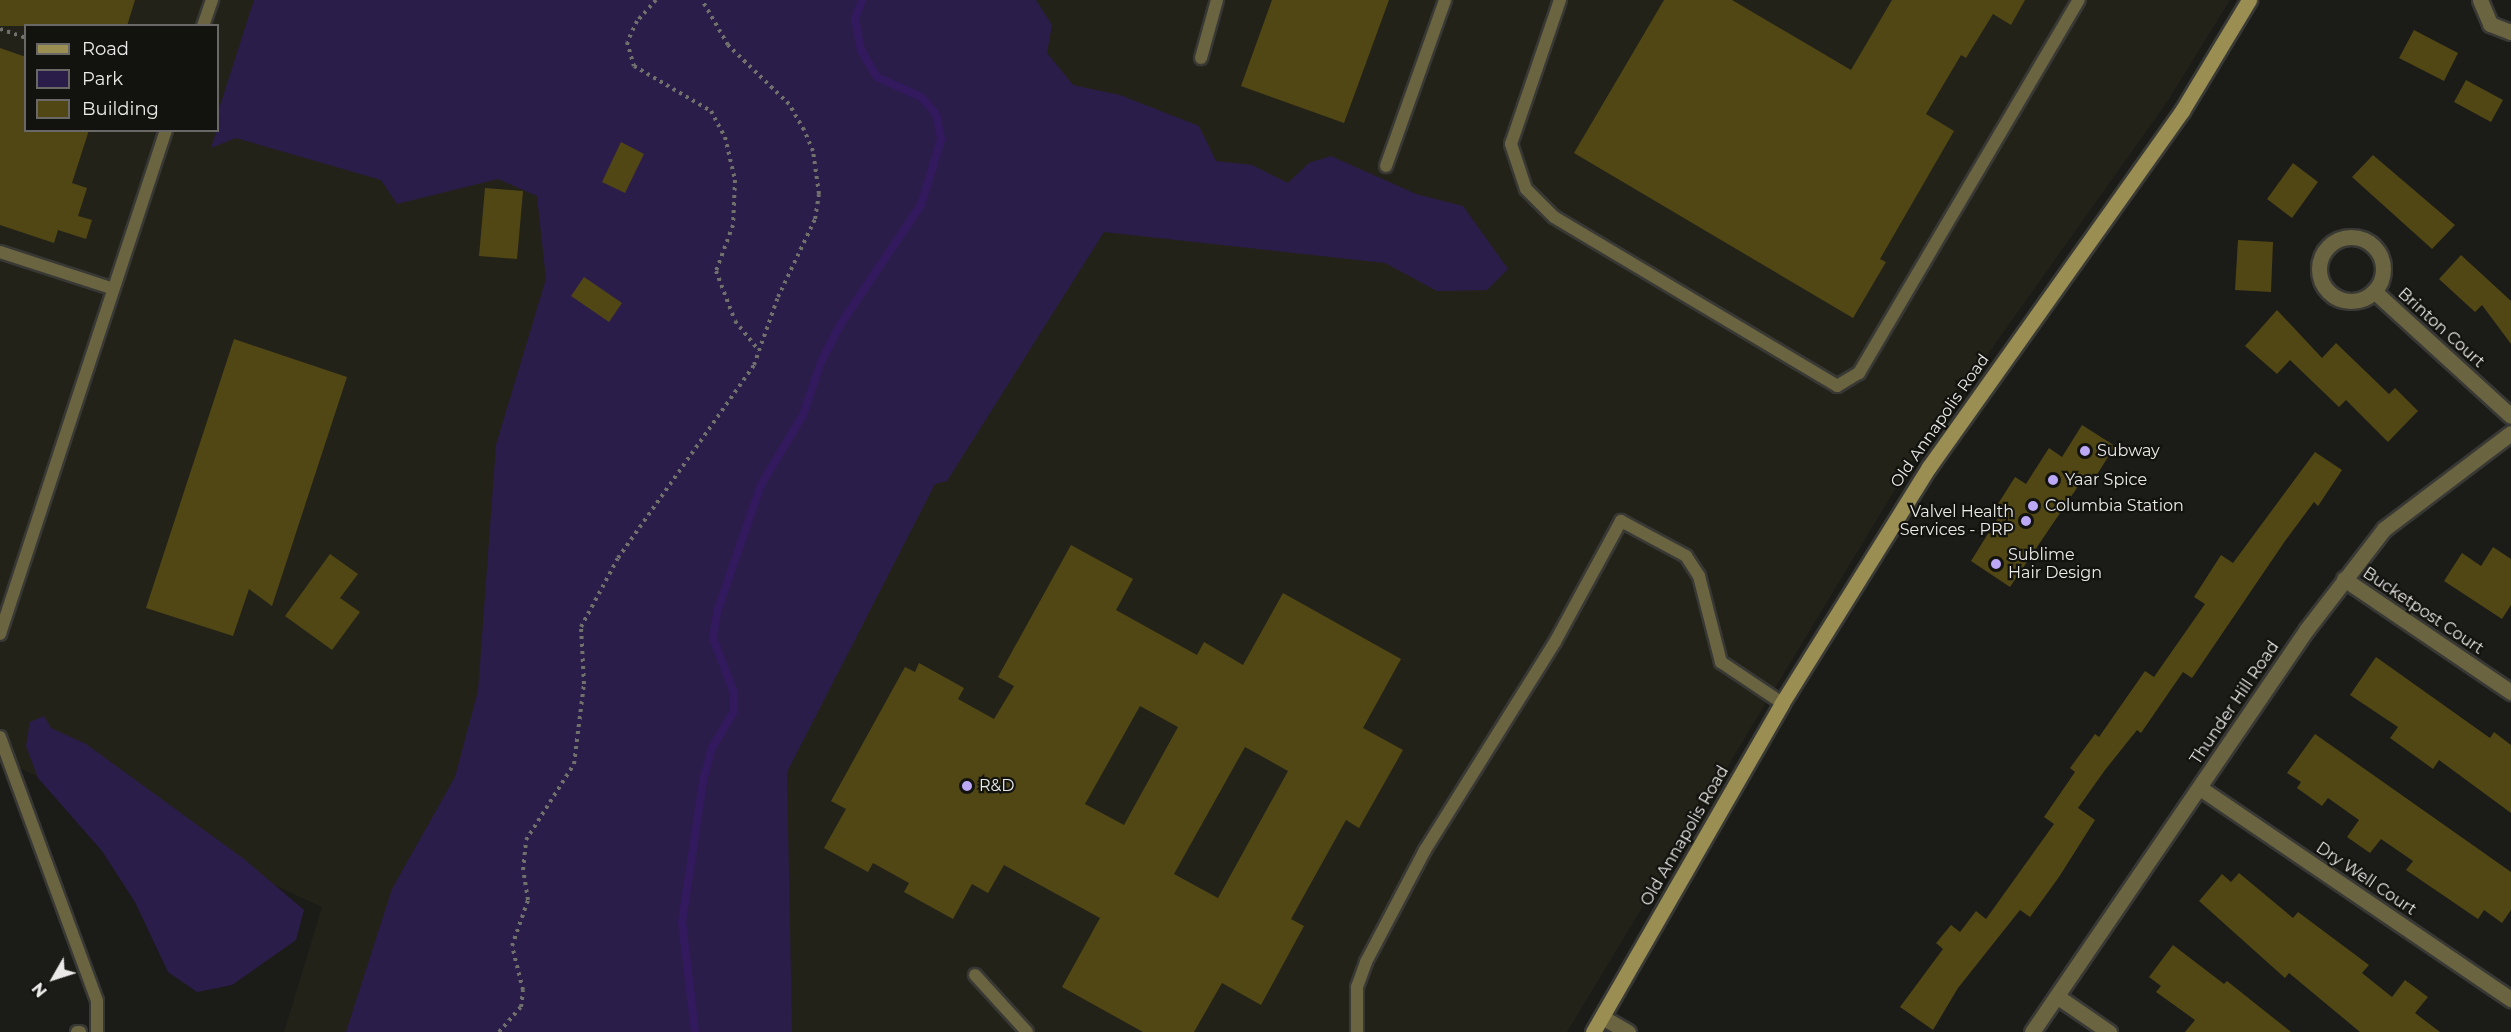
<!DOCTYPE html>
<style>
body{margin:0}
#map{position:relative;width:2511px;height:1032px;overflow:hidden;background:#1b1b18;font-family:Montserrat,sans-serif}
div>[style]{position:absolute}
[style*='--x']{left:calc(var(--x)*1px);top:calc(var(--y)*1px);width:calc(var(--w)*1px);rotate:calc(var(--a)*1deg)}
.built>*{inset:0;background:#232219}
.green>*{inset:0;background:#2b1d49}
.stream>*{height:8px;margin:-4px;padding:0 4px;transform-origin:4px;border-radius:4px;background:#331a5f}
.building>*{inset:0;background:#514714}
.path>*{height:4px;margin-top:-2px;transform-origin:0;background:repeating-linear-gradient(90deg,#70706d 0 3px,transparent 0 7.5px)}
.roads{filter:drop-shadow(2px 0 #383835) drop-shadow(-2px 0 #383835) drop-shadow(0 2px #383835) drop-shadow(0 -2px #383835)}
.service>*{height:12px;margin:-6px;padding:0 6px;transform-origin:6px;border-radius:6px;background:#6b6440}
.minor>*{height:15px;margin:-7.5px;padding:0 7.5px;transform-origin:7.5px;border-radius:7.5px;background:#6b6440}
.minor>.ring{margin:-7.5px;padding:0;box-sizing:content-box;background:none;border:15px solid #6b6440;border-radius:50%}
.tertiary>*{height:15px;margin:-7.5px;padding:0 7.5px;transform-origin:7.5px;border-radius:7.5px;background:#6b6440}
.secondary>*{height:15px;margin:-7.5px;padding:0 7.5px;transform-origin:7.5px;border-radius:7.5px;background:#9a8e53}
.dots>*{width:16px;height:16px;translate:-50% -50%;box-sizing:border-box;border:3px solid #12120f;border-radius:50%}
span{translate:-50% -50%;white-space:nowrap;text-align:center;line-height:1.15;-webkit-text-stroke:4.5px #12120f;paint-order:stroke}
.street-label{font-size:16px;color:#ebeae8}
.poi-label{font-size:16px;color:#ebeae8}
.left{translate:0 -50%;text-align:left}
.right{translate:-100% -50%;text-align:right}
.legend{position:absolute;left:24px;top:24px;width:195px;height:108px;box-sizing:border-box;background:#12120f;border:2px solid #696866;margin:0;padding:8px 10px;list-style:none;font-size:18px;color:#ebeae8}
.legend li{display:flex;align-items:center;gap:12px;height:30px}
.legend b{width:30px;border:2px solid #696866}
.north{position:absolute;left:24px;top:948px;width:60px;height:60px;-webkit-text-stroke:4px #12120f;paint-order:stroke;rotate:231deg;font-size:16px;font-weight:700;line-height:24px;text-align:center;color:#ebeae8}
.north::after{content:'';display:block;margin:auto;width:21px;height:27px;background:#ebeae8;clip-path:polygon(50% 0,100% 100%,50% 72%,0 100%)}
</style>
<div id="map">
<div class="built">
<div style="clip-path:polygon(evenodd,0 0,2230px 0,2167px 102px,1914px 458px,1567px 1032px,284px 1032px,322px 907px,0 759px,0 0,26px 26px,218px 26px,218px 130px,26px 130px,26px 26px)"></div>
</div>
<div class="green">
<div style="clip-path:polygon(254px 0,1036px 0,1052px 25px,1047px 53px,1073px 85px,1120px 95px,1199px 126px,1216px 161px,1252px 165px,1288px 183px,1309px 163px,1331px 156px,1416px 194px,1463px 206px,1508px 269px,1487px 290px,1437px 291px,1385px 263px,1104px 232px,947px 481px,935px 484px,787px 772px,792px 1032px,346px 1032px,392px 889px,455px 777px,478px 691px,496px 445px,546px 279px,537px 196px,498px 179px,397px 204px,381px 180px,236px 138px,211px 148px,220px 119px,218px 112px)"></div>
<div style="clip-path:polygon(44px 716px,51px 728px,86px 744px,244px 859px,304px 910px,296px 940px,232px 985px,197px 992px,168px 972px,135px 902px,102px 851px,38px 778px,26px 746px,30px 722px)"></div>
</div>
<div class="stream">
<div style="--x:695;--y:1032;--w:111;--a:-96.7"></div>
<div style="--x:682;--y:922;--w:143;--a:-81.5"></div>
<div style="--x:703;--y:781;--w:34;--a:-75"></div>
<div style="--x:712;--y:748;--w:43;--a:-59.3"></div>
<div style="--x:734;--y:711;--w:18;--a:-90"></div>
<div style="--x:734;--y:693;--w:59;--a:-110.9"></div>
<div style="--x:713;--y:638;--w:26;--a:-81"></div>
<div style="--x:717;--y:612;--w:134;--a:-70.9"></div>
<div style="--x:761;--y:485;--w:82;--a:-59"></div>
<div style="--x:803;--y:415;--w:56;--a:-71.2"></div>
<div style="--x:821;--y:362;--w:42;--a:-62.8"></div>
<div style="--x:840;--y:325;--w:145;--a:-56"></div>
<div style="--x:921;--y:205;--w:69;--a:-73.1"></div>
<div style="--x:941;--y:139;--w:25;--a:-101"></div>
<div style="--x:936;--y:114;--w:23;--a:-131"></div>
<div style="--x:921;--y:97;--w:48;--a:-155.6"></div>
<div style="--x:877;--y:77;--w:31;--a:-121"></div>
<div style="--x:861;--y:50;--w:32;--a:-101"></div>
<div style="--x:855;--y:19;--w:20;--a:-70"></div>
</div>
<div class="building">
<div style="clip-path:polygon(0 0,135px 0,127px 26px,0 26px)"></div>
<div style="clip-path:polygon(1272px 0,1389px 0,1344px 123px,1241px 86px)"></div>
<div style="clip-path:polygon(1664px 0,1732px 0,1851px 70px,1892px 0,2025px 0,2011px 25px,1993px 14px,1966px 58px,1961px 55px,1926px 114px,1954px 131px,1880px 259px,1886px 262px,1853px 318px,1574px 153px)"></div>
<div style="clip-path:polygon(2414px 30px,2458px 53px,2444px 81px,2399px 58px)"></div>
<div style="clip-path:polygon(0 48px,26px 57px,26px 130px,89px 130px,72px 183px,87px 188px,78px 216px,92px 220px,86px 239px,58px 230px,54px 243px,0 225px)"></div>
<div style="clip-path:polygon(2466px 80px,2503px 100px,2491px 122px,2454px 102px)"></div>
<div style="clip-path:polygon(621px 142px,644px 154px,625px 193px,602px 182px)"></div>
<div style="clip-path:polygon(2373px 155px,2455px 225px,2432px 249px,2352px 177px)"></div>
<div style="clip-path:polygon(2293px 163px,2318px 182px,2292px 218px,2267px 199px)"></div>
<div style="clip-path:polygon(485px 188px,523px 191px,517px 259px,479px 256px)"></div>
<div style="clip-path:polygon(2238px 240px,2273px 242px,2271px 292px,2235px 290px)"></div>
<div style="clip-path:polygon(2461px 255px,2511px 301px,2511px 344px,2482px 305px,2475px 312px,2439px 279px)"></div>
<div style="clip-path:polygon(584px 277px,622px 303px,609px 322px,571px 296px)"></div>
<div style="clip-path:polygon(2277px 310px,2322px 358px,2336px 343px,2389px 394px,2395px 388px,2418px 411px,2388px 442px,2346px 400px,2339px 407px,2290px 360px,2277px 374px,2245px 346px)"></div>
<div style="clip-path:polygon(234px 339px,347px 377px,272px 606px,249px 589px,233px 636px,146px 608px)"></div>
<div style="clip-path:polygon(2082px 425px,2115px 446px,2091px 484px,2083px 479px,2010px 587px,1971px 561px,2004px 508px,1998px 504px,2015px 477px,2026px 484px,2049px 448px,2062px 457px)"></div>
<div style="clip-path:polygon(2315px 452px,2342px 470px,2318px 506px,2314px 502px,2285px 541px,2192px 678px,2183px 672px,2141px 733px,2137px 730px,2105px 770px,2078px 808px,2095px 820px,2059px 877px,2030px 917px,2020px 910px,1958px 988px,1933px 1030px,1900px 1007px,1943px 949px,1936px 943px,1951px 925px,1960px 932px,1976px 911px,1986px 919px,2054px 824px,2044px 817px,2075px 772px,2070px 768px,2095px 734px,2099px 737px,2145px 671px,2154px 677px,2205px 604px,2194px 597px,2221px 555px,2233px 563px)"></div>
<div style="clip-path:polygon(evenodd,1071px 545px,1133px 579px,1116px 610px,1197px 655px,1204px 642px,1243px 665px,1283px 593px,1401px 659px,1363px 728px,1403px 750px,1359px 828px,1346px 820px,1291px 919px,1304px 926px,1261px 1005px,1222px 983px,1194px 1032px,1143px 1032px,1062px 987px,1100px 918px,1004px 865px,988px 893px,972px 884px,953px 919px,904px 892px,909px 883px,873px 863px,868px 872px,824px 848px,846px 809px,831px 801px,905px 667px,915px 672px,919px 663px,964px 688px,958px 699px,994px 719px,1014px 686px,998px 677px,1071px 545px,1140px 706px,1178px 727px,1124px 825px,1085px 804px,1140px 706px,1071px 545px,1245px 747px,1288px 771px,1218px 898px,1174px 874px,1245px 747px)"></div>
<div style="clip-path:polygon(2493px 547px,2511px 559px,2511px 605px,2502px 619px,2444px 581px,2462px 553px,2481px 566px)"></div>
<div style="clip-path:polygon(330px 554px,358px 574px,340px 598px,360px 612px,332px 650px,285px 616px)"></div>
<div style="clip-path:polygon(2376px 657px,2490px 738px,2494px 732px,2511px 745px,2511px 813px,2439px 760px,2433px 769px,2390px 738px,2398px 727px,2350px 695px)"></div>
<div style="clip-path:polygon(2315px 734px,2511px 872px,2511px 910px,2502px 923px,2484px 910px,2478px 919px,2406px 870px,2413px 861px,2381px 839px,2370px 853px,2347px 837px,2359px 820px,2328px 798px,2322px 806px,2297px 788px,2301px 782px,2287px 773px)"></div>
<div style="clip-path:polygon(2239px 873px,2293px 918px,2298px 912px,2369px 965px,2362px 973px,2392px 997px,2405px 980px,2428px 997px,2415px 1013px,2440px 1032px,2360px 1032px,2289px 973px,2285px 978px,2199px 901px,2222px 874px,2231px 882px)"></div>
<div style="clip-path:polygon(2173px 945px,2224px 984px,2227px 981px,2291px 1032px,2185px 1032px,2195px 1020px,2156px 992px,2161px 986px,2149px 977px)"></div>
</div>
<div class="path">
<div style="--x:656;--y:0;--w:28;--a:132"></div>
<div style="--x:637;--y:21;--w:23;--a:115"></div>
<div style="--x:627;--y:42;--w:25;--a:74"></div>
<div style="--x:634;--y:66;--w:89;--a:30.3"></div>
<div style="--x:711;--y:111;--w:30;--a:62"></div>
<div style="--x:725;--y:137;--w:44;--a:76.9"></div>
<div style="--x:735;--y:180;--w:45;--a:92.5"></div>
<div style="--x:733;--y:225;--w:49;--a:110.3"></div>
<div style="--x:716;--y:271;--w:53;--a:69.2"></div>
<div style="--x:735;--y:321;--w:38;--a:51"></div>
<div style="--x:0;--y:29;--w:28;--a:19"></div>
<div style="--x:499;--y:1032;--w:33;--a:-49"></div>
<div style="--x:521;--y:1007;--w:17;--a:-83"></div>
<div style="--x:523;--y:990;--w:45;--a:-104"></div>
<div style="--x:512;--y:946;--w:49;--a:-70.8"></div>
<div style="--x:528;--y:900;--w:30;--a:-99"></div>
<div style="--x:523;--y:870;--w:30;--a:-84"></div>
<div style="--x:526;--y:840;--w:90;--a:-57.7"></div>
<div style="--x:574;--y:764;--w:81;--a:-82.9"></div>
<div style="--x:584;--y:684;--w:57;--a:-93"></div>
<div style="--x:581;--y:627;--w:78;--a:-61.8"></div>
<div style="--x:618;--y:558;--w:236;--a:-54.8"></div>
<div style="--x:754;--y:365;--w:72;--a:-70.6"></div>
<div style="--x:778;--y:297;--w:86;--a:-64.6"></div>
<div style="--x:815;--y:219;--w:25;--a:-81"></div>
<div style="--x:819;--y:194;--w:43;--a:-97.9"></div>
<div style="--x:813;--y:151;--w:23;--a:-113"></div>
<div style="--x:804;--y:130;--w:30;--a:-120"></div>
<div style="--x:789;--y:104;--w:85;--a:-136"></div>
<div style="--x:728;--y:45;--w:52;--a:-120"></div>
</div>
<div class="roads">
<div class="service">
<div style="--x:1560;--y:0;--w:152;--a:108.8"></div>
<div style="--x:1511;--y:144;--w:47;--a:71.6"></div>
<div style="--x:1526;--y:189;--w:40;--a:45"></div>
<div style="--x:1554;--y:217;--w:330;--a:30.8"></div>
<div style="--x:1837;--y:386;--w:26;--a:-31"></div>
<div style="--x:1859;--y:373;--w:433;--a:-59.5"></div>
<div style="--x:203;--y:26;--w:28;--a:-71"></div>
<div style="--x:1201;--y:58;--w:60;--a:-74.6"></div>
<div style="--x:1386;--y:166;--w:176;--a:-70.4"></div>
<div style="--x:0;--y:252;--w:117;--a:18"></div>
<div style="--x:0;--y:634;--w:531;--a:-71.77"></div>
<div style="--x:0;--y:737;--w:281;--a:69.8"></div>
<div style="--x:97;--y:1001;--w:31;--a:90"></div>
<div style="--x:975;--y:975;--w:77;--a:47.6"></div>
<div style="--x:77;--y:1032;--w:3;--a:0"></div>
<div style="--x:1357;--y:1032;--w:45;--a:-90"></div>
<div style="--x:1357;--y:987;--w:27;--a:-70"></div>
<div style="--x:1366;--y:962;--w:127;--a:-62.2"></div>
<div style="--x:1425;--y:850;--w:245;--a:-58"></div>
<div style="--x:1555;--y:642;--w:138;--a:-61.4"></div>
<div style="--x:1621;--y:521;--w:74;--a:28.3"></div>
<div style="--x:1686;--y:556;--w:24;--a:57"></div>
<div style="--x:1699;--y:576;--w:89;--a:75.7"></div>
<div style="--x:1721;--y:662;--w:73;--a:33.9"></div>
</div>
<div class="minor">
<div style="--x:2480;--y:0;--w:26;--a:67"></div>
<div style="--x:2490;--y:24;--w:22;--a:21"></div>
<div class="ring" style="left:2319px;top:237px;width:49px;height:49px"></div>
<div style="--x:2374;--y:291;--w:185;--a:42.4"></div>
<div style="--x:2344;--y:579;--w:202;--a:34.1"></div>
<div style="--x:2200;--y:788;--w:376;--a:34.2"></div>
<div style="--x:2058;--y:997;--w:62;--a:34.5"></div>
</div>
<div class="tertiary">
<div style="--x:1602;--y:1017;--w:30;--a:30"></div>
<div style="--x:2032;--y:1032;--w:488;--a:-55.7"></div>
<div style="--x:2307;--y:629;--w:126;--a:-52.4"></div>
<div style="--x:2384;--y:529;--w:159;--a:-37.1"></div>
</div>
<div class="secondary">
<div style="--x:1593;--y:1032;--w:379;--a:-60.1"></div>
<div style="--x:1782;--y:703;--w:278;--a:-58.1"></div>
<div style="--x:1929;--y:467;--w:437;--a:-54.6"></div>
<div style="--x:2182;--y:111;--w:130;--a:-58.9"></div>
</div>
</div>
<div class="dots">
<div style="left:2085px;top:451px;background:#bca9f5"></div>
<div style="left:2053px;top:480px;background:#bca9f5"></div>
<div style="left:2033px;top:506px;background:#bca9f5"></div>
<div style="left:2026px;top:521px;background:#bca9f5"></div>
<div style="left:1996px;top:564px;background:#bca9f5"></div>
<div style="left:967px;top:786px;background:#bca9f5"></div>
</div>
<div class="street-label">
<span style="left:2441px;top:328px;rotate:42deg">Brinton Court</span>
<span style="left:1940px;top:421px;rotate:-55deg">Old Annapolis Road</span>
<span style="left:2423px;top:611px;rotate:34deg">Bucketpost Court</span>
<span style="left:2235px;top:703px;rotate:-56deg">Thunder Hill Road</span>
<span style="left:1685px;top:836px;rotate:-60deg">Old Annapolis Road</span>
<span style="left:2366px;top:879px;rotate:34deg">Dry Well Court</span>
</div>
<div class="poi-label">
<span class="left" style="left:2097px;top:451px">Subway</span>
<span class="left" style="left:2065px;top:480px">Yaar Spice</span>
<span class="left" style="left:2045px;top:506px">Columbia Station</span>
<span class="right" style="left:2014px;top:521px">Valvel Health<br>Services - PRP</span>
<span class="left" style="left:2008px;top:564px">Sublime<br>Hair Design</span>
<span class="left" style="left:979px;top:786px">R&amp;D</span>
</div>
<ul class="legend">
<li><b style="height:8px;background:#9a8e53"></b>Road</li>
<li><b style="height:16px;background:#2b1d49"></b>Park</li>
<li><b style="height:16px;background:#514714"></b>Building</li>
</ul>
<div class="north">N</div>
</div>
